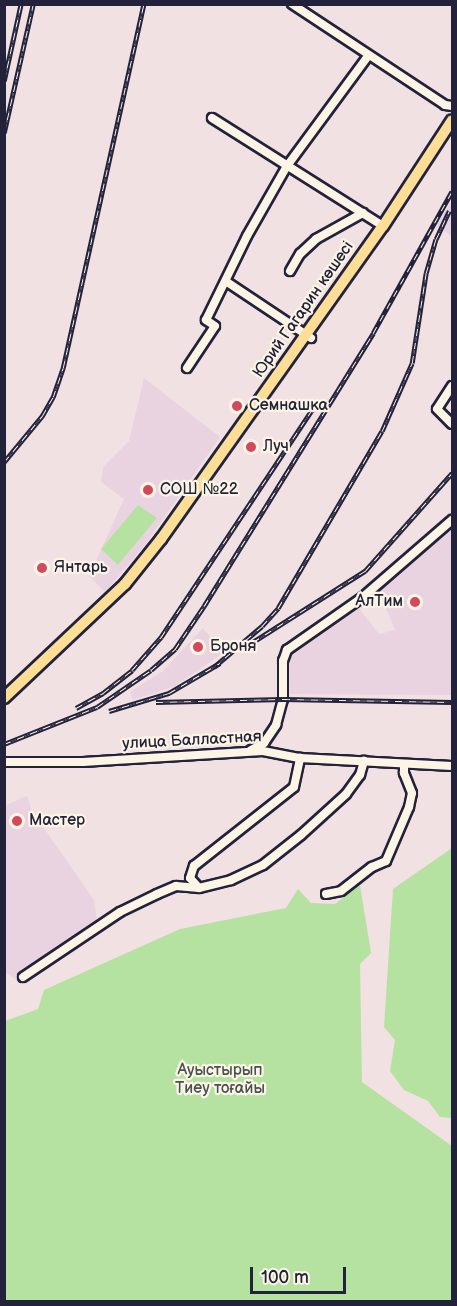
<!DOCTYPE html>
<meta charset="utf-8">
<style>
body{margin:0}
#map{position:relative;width:457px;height:1306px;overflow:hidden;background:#f1e1e2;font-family:"Balsamiq Sans",sans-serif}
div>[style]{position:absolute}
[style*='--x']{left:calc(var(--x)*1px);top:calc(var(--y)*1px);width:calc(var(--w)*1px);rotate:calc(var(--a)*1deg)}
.built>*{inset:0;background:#e9d3e0}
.green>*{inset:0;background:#b5e2a0}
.roads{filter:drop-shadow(2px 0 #22223b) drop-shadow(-2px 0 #22223b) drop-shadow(0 2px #22223b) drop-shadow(0 -2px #22223b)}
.minor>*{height:8px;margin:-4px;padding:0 4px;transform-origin:4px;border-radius:4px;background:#fcf5e5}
.major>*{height:10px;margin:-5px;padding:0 5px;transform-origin:5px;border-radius:5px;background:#fcde96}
.rail>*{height:4.5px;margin-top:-2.25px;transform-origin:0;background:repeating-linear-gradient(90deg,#fcf5e5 0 7px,#22223b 0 14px);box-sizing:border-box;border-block:2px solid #22223b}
.dots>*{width:16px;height:16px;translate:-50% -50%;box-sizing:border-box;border:3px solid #fcf5e5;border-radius:50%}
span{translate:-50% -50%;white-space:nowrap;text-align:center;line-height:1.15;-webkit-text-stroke:4.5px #fcf5e5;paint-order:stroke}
.street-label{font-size:16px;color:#22223b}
.poi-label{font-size:16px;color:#22223b}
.left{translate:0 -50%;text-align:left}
.right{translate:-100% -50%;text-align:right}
.park-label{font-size:16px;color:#475254}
.frame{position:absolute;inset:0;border:6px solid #22223b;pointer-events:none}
.scale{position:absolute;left:250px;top:1267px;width:96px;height:27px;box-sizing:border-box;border:3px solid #22223b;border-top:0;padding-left:8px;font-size:18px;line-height:21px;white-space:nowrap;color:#22223b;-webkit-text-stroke:4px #fcf5e5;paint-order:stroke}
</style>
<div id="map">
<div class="built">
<div style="clip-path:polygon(452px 200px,452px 237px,437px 225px)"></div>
<div style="clip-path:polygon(144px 378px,220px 437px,145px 545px,105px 592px,89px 576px,124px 499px,101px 482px,103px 467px,129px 441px)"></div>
<div style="clip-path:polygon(452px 529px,452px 695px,290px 694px,289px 654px,357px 606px,379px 634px,395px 630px,378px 589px)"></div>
<div style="clip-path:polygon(203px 628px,223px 653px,175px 686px,133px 700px,130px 692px,163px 671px)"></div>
<div style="clip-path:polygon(27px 796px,32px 811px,94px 900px,97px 922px,15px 979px,5px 972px,4px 806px)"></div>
</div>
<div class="green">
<div style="clip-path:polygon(138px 505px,157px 518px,118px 565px,101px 549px)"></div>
<div style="clip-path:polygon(452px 848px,452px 1118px,440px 1117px,428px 1101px,404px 1090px,390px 1071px,395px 1040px,384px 1027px,393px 889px)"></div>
<div style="clip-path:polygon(360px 885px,371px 953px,360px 964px,362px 1082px,452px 1146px,452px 1301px,5px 1301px,5px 1021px,38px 1009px,44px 990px,180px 929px,286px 908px,298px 889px,311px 903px,335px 904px)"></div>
</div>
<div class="roads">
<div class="minor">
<div style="--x:292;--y:4;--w:183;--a:33.4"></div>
<div style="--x:445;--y:105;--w:7;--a:8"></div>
<div style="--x:212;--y:118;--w:202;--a:32.3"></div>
<div style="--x:290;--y:271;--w:20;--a:-60"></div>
<div style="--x:300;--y:254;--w:22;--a:-43"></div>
<div style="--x:316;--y:239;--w:54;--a:-29"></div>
<div style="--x:227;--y:282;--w:101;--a:33.7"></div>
<div style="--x:187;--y:368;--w:50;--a:-56.3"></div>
<div style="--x:215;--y:326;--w:11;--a:-146"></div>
<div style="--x:206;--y:320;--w:93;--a:-64"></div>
<div style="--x:247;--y:236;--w:81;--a:-60.3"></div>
<div style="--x:287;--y:166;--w:137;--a:-53.6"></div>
<div style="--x:452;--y:386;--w:27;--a:123"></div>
<div style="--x:437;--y:409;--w:21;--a:45"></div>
<div style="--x:251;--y:750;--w:15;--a:-28"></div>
<div style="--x:264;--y:743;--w:22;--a:-56"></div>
<div style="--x:276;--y:725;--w:27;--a:-75"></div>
<div style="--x:283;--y:699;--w:38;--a:-90"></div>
<div style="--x:283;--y:661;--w:12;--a:-70"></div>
<div style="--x:287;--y:650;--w:93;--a:-34.9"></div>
<div style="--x:363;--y:597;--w:118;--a:-40.9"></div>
<div style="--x:4;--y:762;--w:79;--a:0"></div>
<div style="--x:83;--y:762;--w:180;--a:-3.5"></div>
<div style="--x:263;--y:751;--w:38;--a:11"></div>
<div style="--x:300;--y:758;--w:152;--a:3"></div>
<div style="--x:199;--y:888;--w:13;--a:-132"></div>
<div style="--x:190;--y:878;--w:13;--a:-72"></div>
<div style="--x:194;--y:866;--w:127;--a:-38.3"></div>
<div style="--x:294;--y:787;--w:30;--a:-78"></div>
<div style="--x:326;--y:894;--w:15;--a:-11"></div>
<div style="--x:341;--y:891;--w:39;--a:-38"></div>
<div style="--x:372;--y:867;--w:15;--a:-23"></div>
<div style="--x:386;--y:861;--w:59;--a:-66.9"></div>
<div style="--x:409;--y:807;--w:14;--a:-78"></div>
<div style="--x:412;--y:793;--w:22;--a:-112"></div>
<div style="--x:404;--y:773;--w:9;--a:-90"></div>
<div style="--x:23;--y:977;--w:117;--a:-33.8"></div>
<div style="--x:120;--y:912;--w:41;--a:-25.9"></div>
<div style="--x:157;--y:894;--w:21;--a:-23"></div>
<div style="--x:176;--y:886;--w:23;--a:5"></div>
<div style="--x:199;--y:888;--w:33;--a:-14"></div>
<div style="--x:231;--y:880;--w:35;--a:-25"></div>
<div style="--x:263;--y:865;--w:48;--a:-38.3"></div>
<div style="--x:301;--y:835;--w:61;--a:-42.3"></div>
<div style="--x:346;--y:794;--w:24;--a:-54"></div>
<div style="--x:360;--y:775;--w:15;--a:-74"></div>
</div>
<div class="major">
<div style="--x:4;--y:698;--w:166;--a:-43.3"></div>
<div style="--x:125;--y:584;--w:58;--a:-51.3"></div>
<div style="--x:161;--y:539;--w:384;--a:-54.7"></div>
<div style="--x:383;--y:226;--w:126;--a:-56.9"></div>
</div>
</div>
<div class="rail">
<div style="--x:4;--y:81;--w:79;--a:-77.6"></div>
<div style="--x:4;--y:133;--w:132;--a:-77.3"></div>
<div style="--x:4;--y:462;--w:60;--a:-50.4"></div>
<div style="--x:42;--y:416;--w:22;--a:-60"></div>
<div style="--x:53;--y:397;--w:31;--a:-71"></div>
<div style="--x:63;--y:368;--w:373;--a:-77.5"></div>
<div style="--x:253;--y:642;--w:133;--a:-32.4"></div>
<div style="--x:365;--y:571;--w:131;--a:-48.4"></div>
<div style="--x:214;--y:667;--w:63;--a:-40.5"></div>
<div style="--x:262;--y:626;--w:24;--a:-48"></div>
<div style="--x:278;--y:608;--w:205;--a:-59.6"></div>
<div style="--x:382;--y:431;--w:74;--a:-66.2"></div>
<div style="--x:412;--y:363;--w:91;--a:-81.2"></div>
<div style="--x:426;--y:273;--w:35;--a:-74"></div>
<div style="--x:436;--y:239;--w:31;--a:-65"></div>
<div style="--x:156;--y:702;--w:127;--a:-1.4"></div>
<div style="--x:283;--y:699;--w:169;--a:1"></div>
<div style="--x:76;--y:708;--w:31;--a:-29"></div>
<div style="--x:103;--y:693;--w:37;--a:-38"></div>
<div style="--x:132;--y:670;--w:44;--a:-48.7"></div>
<div style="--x:161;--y:637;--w:278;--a:-56.4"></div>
<div style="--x:109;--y:711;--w:63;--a:-16.7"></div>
<div style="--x:169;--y:693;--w:59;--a:-30.5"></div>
<div style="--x:4;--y:744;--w:100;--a:-21.7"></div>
<div style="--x:97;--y:707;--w:65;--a:-34.4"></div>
<div style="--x:151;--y:670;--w:32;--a:-41"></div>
<div style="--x:175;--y:649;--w:52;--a:-56"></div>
<div style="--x:204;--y:606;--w:321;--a:-58.2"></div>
<div style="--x:373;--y:333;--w:162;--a:-60.9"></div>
</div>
<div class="dots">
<div style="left:237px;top:406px;background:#d1495b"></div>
<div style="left:251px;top:447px;background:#d1495b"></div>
<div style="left:148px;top:490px;background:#d1495b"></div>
<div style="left:42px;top:568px;background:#d1495b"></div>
<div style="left:415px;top:602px;background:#d1495b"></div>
<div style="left:198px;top:647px;background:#d1495b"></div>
<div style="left:17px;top:821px;background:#d1495b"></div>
</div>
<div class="street-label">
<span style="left:304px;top:310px;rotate:-55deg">Юрий Гагарин көшесі</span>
<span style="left:192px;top:741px;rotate:-3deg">улица Балластная</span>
</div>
<div class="poi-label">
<span class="left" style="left:249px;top:406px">Семнашка</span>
<span class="left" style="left:263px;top:447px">Луч</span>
<span class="left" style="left:160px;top:490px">СОШ №22</span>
<span class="left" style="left:54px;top:568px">Янтарь</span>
<span class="right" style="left:403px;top:602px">АлТим</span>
<span class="left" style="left:210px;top:647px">Броня</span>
<span class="left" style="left:29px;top:821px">Мастер</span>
</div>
<div class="park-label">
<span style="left:220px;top:1080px">Ауыстырып<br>Тиеу тоғайы</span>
</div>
<div class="frame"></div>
<div class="scale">100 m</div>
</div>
